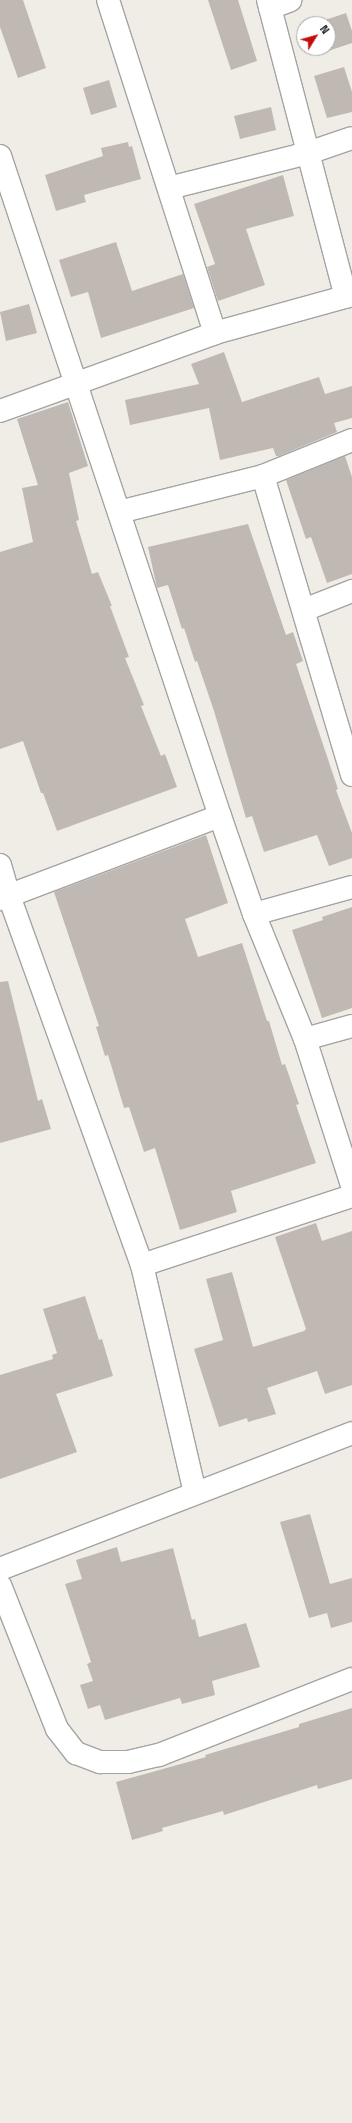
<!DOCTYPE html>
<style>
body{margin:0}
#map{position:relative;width:352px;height:2123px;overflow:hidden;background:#f0ede7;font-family:"Titillium Web",sans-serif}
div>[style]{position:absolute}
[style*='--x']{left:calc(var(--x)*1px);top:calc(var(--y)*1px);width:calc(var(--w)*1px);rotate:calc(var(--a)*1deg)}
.building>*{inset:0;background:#c0b9b3}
.roads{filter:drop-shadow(1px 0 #a4a4a4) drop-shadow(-1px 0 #a4a4a4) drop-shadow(0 1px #a4a4a4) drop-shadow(0 -1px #a4a4a4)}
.street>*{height:22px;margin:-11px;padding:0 11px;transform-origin:11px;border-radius:11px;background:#fff}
span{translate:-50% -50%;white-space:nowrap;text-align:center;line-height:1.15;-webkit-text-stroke:3px #fff;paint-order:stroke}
.north{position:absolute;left:296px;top:16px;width:40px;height:40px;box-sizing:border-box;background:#fff;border:1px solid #a6a6a6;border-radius:50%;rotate:53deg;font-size:11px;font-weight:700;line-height:16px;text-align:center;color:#202020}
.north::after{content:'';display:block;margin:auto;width:14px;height:18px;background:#c40c0e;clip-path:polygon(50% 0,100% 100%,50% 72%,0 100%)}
</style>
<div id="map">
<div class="building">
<div style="clip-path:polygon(0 0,23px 0,46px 68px,18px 78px,0 27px)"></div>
<div style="clip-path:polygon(208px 0,238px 0,257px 61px,231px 70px)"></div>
<div style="clip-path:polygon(346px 13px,352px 31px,352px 43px,322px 53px,320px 48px,328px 48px,328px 24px,313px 24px)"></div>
<div style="clip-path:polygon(344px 67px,352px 92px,352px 112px,327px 118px,314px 76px)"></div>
<div style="clip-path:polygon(109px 80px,117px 107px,91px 115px,83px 88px)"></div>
<div style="clip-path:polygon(271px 107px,276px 130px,240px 139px,234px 116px)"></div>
<div style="clip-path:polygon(128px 142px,129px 147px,132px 146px,141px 179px,84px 195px,86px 202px,56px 211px,45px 175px,103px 156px,101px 148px)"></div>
<div style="clip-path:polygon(283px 175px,294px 216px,246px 229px,265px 285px,218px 301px,207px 267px,215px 264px,194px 204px)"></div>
<div style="clip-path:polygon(116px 242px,132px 291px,183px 274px,194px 308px,101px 338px,88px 292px,71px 297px,59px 260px)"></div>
<div style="clip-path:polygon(29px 304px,37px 333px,6px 341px,0 312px)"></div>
<div style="clip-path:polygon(224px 352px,242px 402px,319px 377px,325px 394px,352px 386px,352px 418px,334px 423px,337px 432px,279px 456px,276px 456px,273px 448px,220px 460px,209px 408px,130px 425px,125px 400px,199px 384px,191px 364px)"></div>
<div style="clip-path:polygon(68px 402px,88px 466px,69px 473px,79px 520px,76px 521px,92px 574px,98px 572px,112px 606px,110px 606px,129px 657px,125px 658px,144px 705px,141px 706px,161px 756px,165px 754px,177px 787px,57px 831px,43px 793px,41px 793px,23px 741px,0 749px,0 552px,33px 542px,22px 488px,38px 485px,17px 419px)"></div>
<div style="clip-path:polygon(345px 456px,352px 477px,352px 574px,327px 583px,311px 537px,306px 539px,286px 480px)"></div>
<div style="clip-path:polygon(248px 524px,286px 635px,293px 632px,303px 661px,296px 664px,338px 789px,336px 790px,352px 833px,352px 858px,329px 866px,317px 835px,264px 852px,252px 816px,246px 818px,214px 711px,197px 661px,195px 662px,184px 628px,182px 629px,168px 585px,157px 588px,148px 547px)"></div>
<div style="clip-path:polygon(206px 835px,228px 903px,185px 919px,198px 957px,242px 943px,267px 1021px,269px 1021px,282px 1065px,285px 1064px,299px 1104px,296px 1105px,316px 1163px,231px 1191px,237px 1212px,180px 1230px,155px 1148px,144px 1152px,129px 1107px,124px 1108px,108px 1055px,105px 1056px,96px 1027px,99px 1026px,54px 892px)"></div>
<div style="clip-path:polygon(352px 907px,352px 1008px,322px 1018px,292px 930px,323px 920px,322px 917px)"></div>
<div style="clip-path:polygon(8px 981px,38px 1101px,42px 1099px,51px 1129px,0 1143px,0 982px)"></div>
<div style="clip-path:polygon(316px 1223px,322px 1241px,352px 1231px,352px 1385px,325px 1394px,317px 1371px,267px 1388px,276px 1414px,248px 1422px,247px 1418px,219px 1427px,194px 1349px,223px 1340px,206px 1279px,232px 1272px,253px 1347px,304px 1331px,306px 1329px,275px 1237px)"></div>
<div style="clip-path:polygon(85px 1296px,99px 1340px,102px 1339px,113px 1376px,56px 1394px,77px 1452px,0 1479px,0 1375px,53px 1359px,52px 1355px,57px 1353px,43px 1309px)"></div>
<div style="clip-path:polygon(310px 1514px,330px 1584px,352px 1578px,352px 1622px,331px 1628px,327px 1613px,309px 1618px,280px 1522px)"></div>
<div style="clip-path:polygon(117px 1547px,121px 1562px,173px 1548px,192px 1620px,195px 1619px,199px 1637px,246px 1623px,260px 1667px,212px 1681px,215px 1695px,182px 1704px,180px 1698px,105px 1720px,100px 1705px,88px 1709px,80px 1685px,93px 1681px,87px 1664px,91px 1662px,65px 1584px,82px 1579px,76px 1560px)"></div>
<div style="clip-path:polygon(352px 1708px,352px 1779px,318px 1789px,317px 1785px,224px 1815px,223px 1811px,162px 1828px,163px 1831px,132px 1840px,116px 1782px,206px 1757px,205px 1755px,299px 1727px,299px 1724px)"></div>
</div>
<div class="roads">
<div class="street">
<div style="--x:108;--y:0;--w:350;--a:72.2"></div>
<div style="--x:268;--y:0;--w:307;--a:75.3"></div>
<div style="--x:270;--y:8;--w:22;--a:-21"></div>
<div style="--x:0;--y:156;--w:696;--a:71.57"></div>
<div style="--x:220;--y:816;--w:104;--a:70.9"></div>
<div style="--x:254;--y:914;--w:135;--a:67.8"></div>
<div style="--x:305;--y:1039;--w:153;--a:72.2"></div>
<div style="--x:169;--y:188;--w:143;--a:-14.1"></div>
<div style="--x:308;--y:153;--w:46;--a:-18.8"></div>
<div style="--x:0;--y:411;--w:229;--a:-19.9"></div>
<div style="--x:215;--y:333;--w:142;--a:-15.5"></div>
<div style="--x:263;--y:476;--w:312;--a:73.4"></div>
<div style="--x:119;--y:512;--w:148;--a:-14"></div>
<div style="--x:263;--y:476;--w:96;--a:-22"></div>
<div style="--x:304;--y:610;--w:52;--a:-21.6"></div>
<div style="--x:0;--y:865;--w:32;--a:74"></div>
<div style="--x:9;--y:896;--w:392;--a:70.2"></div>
<div style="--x:142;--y:1265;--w:233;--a:76.9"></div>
<div style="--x:0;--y:899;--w:235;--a:-20.7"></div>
<div style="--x:254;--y:914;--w:102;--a:-15.4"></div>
<div style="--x:305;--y:1039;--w:49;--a:-15.5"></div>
<div style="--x:142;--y:1265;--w:221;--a:-18.2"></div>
<div style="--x:0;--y:1569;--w:377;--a:-21.1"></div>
<div style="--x:0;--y:1585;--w:155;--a:68.4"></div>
<div style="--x:57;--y:1729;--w:31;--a:52"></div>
<div style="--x:76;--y:1753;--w:26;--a:21"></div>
<div style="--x:100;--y:1762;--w:28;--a:0"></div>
<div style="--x:128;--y:1762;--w:32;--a:-13"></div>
<div style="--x:159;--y:1755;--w:207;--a:-21.5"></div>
</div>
</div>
<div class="north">N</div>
</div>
